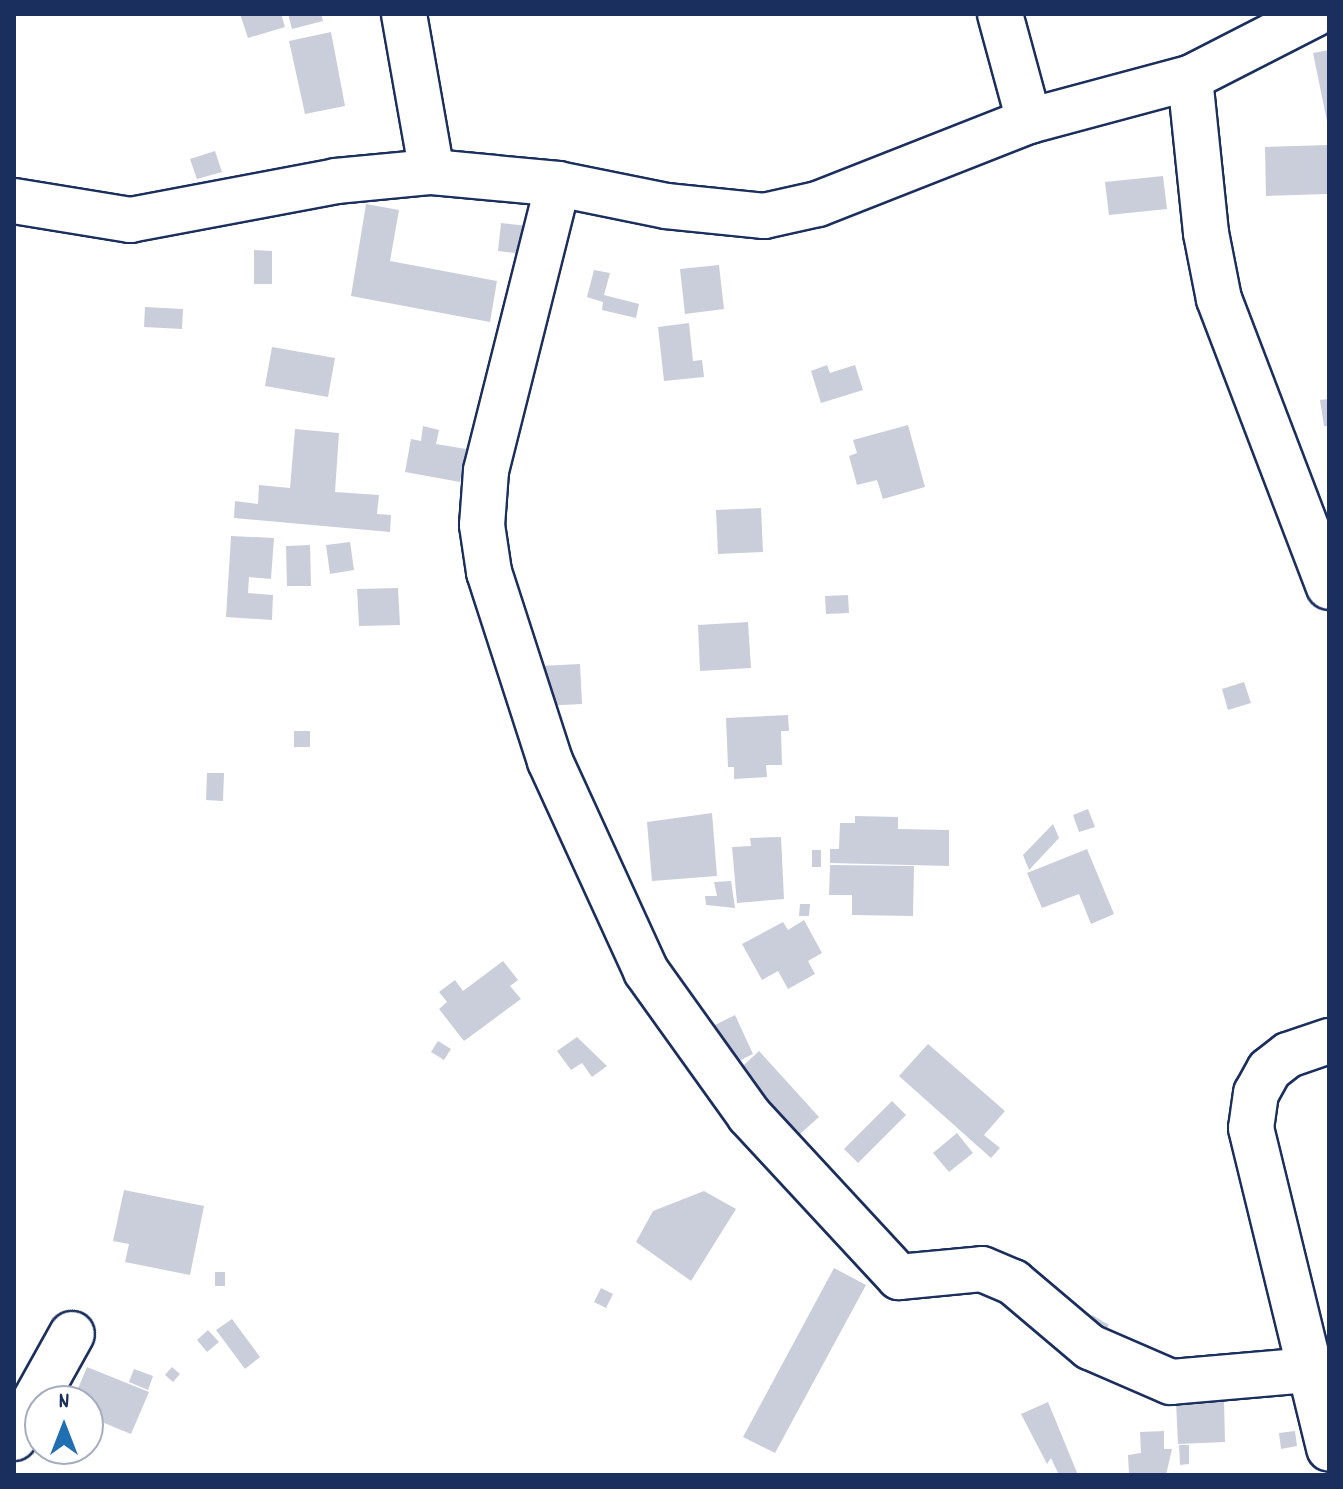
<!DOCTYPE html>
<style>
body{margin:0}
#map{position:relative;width:1343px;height:1489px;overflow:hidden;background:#fff;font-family:Dekko,sans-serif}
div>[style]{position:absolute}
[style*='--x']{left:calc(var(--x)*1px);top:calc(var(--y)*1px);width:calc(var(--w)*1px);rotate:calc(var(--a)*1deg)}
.building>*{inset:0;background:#caceda}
.roads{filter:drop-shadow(2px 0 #1b2f5e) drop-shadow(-2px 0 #1b2f5e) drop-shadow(0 2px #1b2f5e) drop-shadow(0 -2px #1b2f5e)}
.minor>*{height:44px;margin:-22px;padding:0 22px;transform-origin:22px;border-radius:22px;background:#fff}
span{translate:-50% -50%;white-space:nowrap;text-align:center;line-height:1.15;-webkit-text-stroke:7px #fff;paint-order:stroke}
.frame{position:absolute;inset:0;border:16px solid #1b2f5e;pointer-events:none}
.north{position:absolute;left:24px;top:1385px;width:80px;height:80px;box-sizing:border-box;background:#fff;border:2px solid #a4acbf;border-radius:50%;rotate:0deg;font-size:22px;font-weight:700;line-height:32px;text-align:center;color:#1b2f5e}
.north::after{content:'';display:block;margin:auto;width:28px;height:36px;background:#1f6fb2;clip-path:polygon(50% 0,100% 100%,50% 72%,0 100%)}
</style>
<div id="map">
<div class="building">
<div style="clip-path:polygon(240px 14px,281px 14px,285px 27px,248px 38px)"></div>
<div style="clip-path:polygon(288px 14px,321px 14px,323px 21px,292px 29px)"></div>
<div style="clip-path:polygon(331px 32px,345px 106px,305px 114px,289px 41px)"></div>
<div style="clip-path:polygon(1329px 50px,1329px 126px,1328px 126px,1313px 53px)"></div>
<div style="clip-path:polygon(1329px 145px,1329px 194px,1266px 196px,1265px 147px)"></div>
<div style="clip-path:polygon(215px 151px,222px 172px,197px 179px,190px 159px)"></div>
<div style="clip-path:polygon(1163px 176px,1167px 209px,1109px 215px,1105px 182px)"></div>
<div style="clip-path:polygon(366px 204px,399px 210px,390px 261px,497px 281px,490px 322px,351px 296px)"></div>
<div style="clip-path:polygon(501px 223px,527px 226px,524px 254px,498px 251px)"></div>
<div style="clip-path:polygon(254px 250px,272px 251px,272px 284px,254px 284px)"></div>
<div style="clip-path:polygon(719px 265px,724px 309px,685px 314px,680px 269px)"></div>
<div style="clip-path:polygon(594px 270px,610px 273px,604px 295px,639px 304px,636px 318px,602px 310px,603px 302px,587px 297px)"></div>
<div style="clip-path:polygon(145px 307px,183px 309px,182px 329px,144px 327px)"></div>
<div style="clip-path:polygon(689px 323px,693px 361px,702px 360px,704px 377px,664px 381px,658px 327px)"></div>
<div style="clip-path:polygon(272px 347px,335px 358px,328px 397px,265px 386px)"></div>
<div style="clip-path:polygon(827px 365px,830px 373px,855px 365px,863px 390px,821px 403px,811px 371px)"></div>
<div style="clip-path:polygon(1329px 399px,1329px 426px,1324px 426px,1320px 400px)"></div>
<div style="clip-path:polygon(908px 425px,925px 487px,883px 499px,877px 480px,857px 485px,849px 456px,857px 453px,853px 440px)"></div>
<div style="clip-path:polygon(423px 426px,439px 430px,436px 444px,466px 449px,460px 482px,405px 472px,411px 439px,421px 441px)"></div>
<div style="clip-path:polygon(295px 429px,339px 433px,335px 492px,379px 495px,377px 514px,391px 515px,390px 532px,234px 518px,235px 501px,258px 504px,259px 485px,290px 488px)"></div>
<div style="clip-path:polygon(761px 508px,763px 552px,718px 554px,716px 510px)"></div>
<div style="clip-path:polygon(231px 536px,274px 538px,271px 579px,249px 577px,248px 593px,273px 595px,272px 620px,226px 617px)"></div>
<div style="clip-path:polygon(350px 542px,354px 570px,330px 574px,326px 545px)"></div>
<div style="clip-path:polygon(310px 545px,311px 586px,287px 586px,286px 546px)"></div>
<div style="clip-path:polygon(398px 588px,400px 625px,359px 626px,357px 589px)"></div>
<div style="clip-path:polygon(848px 595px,849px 613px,826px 614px,825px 596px)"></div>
<div style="clip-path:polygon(748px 622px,751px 668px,700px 671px,698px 625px)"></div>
<div style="clip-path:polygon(580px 664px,582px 704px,542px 706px,540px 666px)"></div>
<div style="clip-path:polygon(1244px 682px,1251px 703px,1228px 710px,1222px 689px)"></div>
<div style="clip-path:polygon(788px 715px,789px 731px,781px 731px,782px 765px,766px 765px,767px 777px,734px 779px,734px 767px,728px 767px,726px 718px)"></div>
<div style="clip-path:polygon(294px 731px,310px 731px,310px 747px,294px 747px)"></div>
<div style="clip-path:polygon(207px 773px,224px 773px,223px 801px,206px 800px)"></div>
<div style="clip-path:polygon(1088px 809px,1095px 827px,1079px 832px,1073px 815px)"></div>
<div style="clip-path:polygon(712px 813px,717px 876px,652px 881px,647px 822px)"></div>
<div style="clip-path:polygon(855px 816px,898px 817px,898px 829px,949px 830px,949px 866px,830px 863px,830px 849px,839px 849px,840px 823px,855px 823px)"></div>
<div style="clip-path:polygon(1053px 824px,1059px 838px,1029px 870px,1023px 855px)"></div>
<div style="clip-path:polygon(781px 837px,784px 899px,737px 903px,732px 847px,751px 846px,750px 838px)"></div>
<div style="clip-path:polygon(1087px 849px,1114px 914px,1091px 924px,1079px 894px,1042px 908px,1027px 873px)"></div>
<div style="clip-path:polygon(812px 850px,821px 850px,821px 867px,812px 867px)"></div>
<div style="clip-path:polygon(830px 865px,914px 866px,913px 916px,852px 915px,852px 895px,829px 895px)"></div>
<div style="clip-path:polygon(731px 881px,735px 908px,706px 905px,705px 896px,717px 896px,714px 882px)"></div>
<div style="clip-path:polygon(800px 904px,810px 904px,809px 916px,799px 916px)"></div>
<div style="clip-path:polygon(804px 920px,822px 953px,808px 961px,815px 974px,788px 989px,778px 971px,762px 980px,742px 944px,783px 922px,788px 930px)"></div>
<div style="clip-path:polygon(503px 961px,518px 980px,510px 986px,521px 999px,464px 1041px,439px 1009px,447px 1002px,439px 992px,455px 980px,463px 991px)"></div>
<div style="clip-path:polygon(735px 1015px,753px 1054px,731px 1065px,713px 1026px)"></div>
<div style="clip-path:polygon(577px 1037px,607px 1066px,592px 1077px,582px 1063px,571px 1070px,557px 1051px)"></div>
<div style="clip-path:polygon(438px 1041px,451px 1049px,444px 1060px,431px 1052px)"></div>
<div style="clip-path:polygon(928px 1044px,1005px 1111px,984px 1135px,1000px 1148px,991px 1158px,899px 1076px)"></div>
<div style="clip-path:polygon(759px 1051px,819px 1117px,790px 1143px,731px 1077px)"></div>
<div style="clip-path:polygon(892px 1101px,906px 1115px,858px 1163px,844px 1149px)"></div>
<div style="clip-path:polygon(957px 1133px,973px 1153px,949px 1172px,933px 1153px)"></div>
<div style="clip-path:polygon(124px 1190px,204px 1206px,190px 1275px,125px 1262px,129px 1244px,113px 1241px)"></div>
<div style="clip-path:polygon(704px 1191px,736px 1209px,691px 1281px,636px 1242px,653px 1211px)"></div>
<div style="clip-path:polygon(834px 1268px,866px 1285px,775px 1453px,743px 1437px)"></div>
<div style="clip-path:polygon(215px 1272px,225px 1272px,225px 1286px,215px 1286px)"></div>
<div style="clip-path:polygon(601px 1288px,613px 1294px,606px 1308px,594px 1302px)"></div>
<div style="clip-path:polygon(1092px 1315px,1109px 1325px,1099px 1341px,1089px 1319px)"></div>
<div style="clip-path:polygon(232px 1319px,260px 1357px,245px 1369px,216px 1330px)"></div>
<div style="clip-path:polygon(208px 1330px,219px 1342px,207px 1352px,197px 1340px)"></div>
<div style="clip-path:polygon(87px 1367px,149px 1392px,131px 1434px,92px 1418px,96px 1407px,74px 1398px)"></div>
<div style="clip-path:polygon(172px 1367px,180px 1374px,173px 1382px,165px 1375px)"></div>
<div style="clip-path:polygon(134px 1369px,153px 1376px,148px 1390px,129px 1382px)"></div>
<div style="clip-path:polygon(1224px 1400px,1225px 1442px,1178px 1444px,1176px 1402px)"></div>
<div style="clip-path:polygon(1048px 1402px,1078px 1475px,1059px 1475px,1051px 1458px,1047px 1464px,1021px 1414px)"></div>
<div style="clip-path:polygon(1164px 1431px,1164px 1449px,1172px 1449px,1166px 1475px,1129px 1475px,1128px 1455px,1141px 1453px,1140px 1432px)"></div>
<div style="clip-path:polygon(1295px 1431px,1297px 1446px,1281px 1449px,1279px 1433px)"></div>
<div style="clip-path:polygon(1179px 1445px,1189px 1445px,1189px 1464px,1180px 1465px)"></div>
</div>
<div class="roads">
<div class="minor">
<div style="--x:404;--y:14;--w:160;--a:80"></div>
<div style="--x:1000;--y:14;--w:111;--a:74.8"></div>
<div style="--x:1190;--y:78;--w:156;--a:84.1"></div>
<div style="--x:1206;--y:233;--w:67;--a:78.9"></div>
<div style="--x:1219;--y:299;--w:308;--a:69.1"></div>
<div style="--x:558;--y:184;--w:296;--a:104.1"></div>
<div style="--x:486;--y:471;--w:54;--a:94.2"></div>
<div style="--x:482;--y:525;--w:48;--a:81.5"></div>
<div style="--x:489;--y:572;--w:199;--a:72.1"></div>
<div style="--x:550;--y:761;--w:231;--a:65.4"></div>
<div style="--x:646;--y:971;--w:177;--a:54.4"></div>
<div style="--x:749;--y:1115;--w:221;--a:47.2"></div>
<div style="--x:899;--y:1277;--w:83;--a:-5.5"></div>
<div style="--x:982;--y:1269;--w:34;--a:23"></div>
<div style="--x:1013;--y:1282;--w:101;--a:40.2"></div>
<div style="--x:1090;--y:1347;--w:88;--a:23.4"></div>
<div style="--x:1171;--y:1382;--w:138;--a:-5"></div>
<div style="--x:14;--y:201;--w:118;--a:9.3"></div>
<div style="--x:130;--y:220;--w:210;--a:-10.7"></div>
<div style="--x:336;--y:181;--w:96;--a:-5.4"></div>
<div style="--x:432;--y:172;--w:127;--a:5.4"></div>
<div style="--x:558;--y:184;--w:110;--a:11.5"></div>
<div style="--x:666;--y:206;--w:99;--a:5.8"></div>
<div style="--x:764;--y:216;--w:55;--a:-12.5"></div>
<div style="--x:818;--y:204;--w:227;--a:-21.5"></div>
<div style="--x:1029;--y:121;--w:167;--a:-15"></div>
<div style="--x:1190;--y:78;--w:140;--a:-27.1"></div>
<div style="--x:1329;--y:1041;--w:43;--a:161.1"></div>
<div style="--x:1288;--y:1055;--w:24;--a:142"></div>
<div style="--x:1269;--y:1070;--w:26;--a:119"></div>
<div style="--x:1256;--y:1093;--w:35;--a:98"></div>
<div style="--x:1251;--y:1128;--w:330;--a:76.3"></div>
<div style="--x:14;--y:1438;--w:119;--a:-60.9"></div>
</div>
</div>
<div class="frame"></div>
<div class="north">N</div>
</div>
